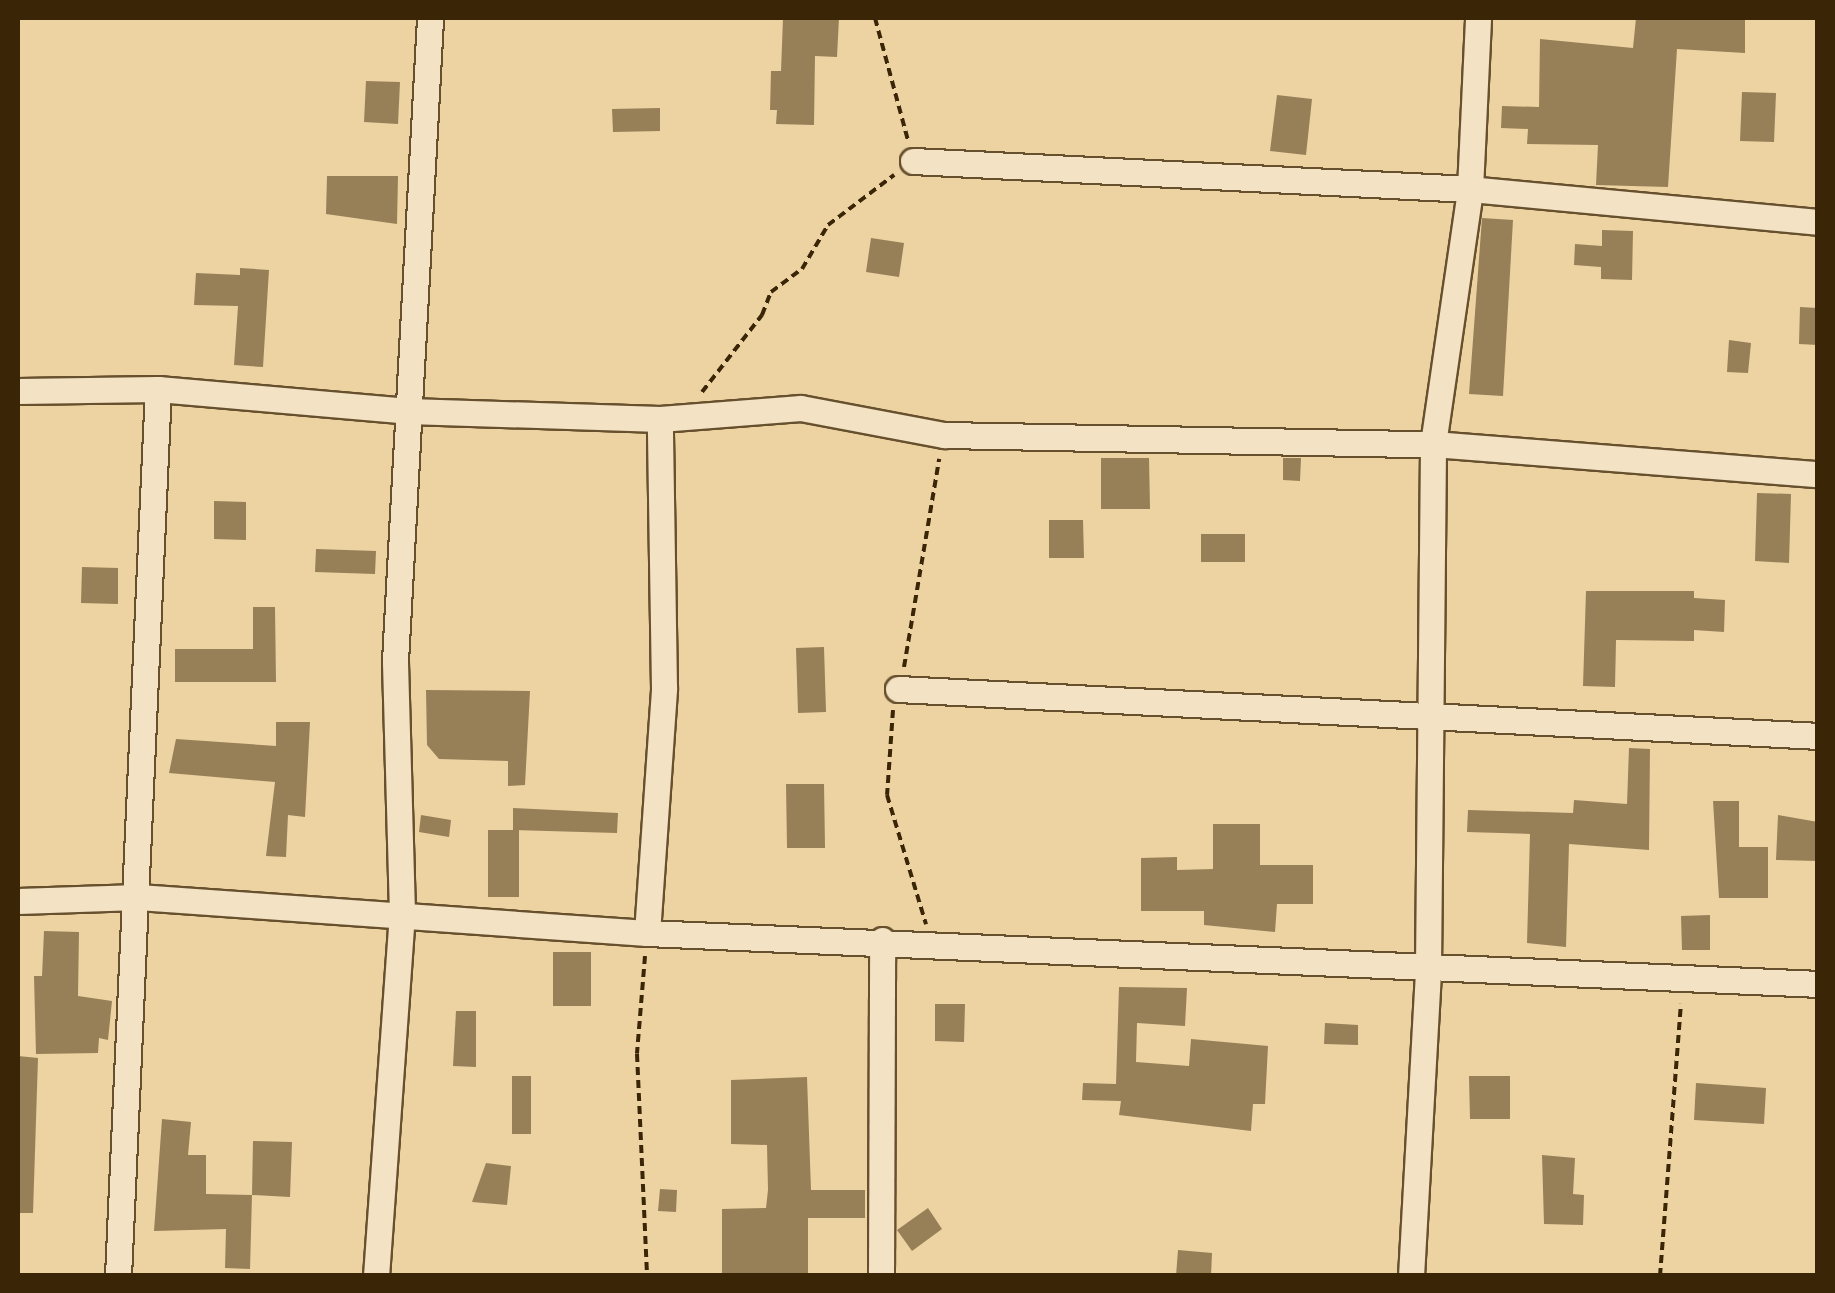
<!DOCTYPE html>
<style>
body{margin:0}
#map{position:relative;width:1835px;height:1293px;overflow:hidden;background:#edd3a2;font-family:Cardo,serif}
div>[style]{position:absolute}
[style*='--x']{left:calc(var(--x)*1px);top:calc(var(--y)*1px);width:calc(var(--w)*1px);rotate:calc(var(--a)*1deg)}
.building>*{inset:0;background:#977f58}
.path>*{height:4px;margin-top:-2px;transform-origin:0;background:repeating-linear-gradient(90deg,#3a2507 0 8px,transparent 0 13px)}
.roads{filter:drop-shadow(2px 0 #67502e) drop-shadow(-2px 0 #67502e) drop-shadow(0 2px #67502e) drop-shadow(0 -2px #67502e)}
.minor>*{height:25px;margin:-12.5px;padding:0 12.5px;transform-origin:12.5px;border-radius:12.5px;background:#f3e2c3}
span{translate:-50% -50%;white-space:nowrap;text-align:center;line-height:1.15;-webkit-text-stroke:8px #f3e2c3;paint-order:stroke}
.frame{position:absolute;inset:0;border:20px solid #3a2507;pointer-events:none}
</style>
<div id="map">
<div class="building">
<div style="clip-path:polygon(783px 18px,839px 18px,837px 57px,815px 56px,814px 125px,776px 124px,777px 110px,770px 110px,771px 71px,781px 71px)"></div>
<div style="clip-path:polygon(1636px 18px,1745px 18px,1745px 53px,1677px 49px,1668px 187px,1596px 185px,1598px 145px,1527px 144px,1528px 129px,1501px 128px,1502px 106px,1539px 107px,1540px 39px,1633px 48px)"></div>
<div style="clip-path:polygon(366px 81px,400px 82px,398px 124px,364px 122px)"></div>
<div style="clip-path:polygon(1742px 92px,1776px 93px,1774px 142px,1740px 141px)"></div>
<div style="clip-path:polygon(1277px 95px,1312px 99px,1306px 155px,1270px 151px)"></div>
<div style="clip-path:polygon(660px 108px,660px 131px,613px 132px,612px 109px)"></div>
<div style="clip-path:polygon(327px 176px,398px 176px,397px 224px,326px 214px)"></div>
<div style="clip-path:polygon(1482px 218px,1513px 220px,1503px 396px,1469px 394px)"></div>
<div style="clip-path:polygon(1602px 230px,1633px 231px,1632px 280px,1601px 279px,1601px 267px,1574px 265px,1575px 244px,1602px 246px)"></div>
<div style="clip-path:polygon(871px 238px,904px 243px,899px 277px,866px 272px)"></div>
<div style="clip-path:polygon(240px 268px,269px 270px,263px 367px,234px 365px,238px 306px,194px 305px,196px 273px,240px 275px)"></div>
<div style="clip-path:polygon(1800px 307px,1818px 308px,1818px 345px,1799px 344px)"></div>
<div style="clip-path:polygon(1729px 340px,1751px 343px,1748px 373px,1727px 372px)"></div>
<div style="clip-path:polygon(1101px 458px,1149px 458px,1150px 509px,1101px 509px)"></div>
<div style="clip-path:polygon(1283px 458px,1301px 458px,1300px 481px,1283px 480px)"></div>
<div style="clip-path:polygon(1757px 493px,1791px 494px,1789px 563px,1755px 561px)"></div>
<div style="clip-path:polygon(214px 501px,246px 502px,246px 540px,214px 539px)"></div>
<div style="clip-path:polygon(1049px 520px,1083px 520px,1084px 558px,1049px 558px)"></div>
<div style="clip-path:polygon(1201px 534px,1245px 534px,1245px 562px,1201px 562px)"></div>
<div style="clip-path:polygon(316px 549px,376px 551px,375px 574px,315px 572px)"></div>
<div style="clip-path:polygon(82px 567px,118px 568px,118px 604px,81px 603px)"></div>
<div style="clip-path:polygon(1586px 591px,1694px 591px,1694px 598px,1725px 600px,1724px 632px,1694px 630px,1694px 641px,1616px 640px,1615px 687px,1583px 686px)"></div>
<div style="clip-path:polygon(253px 607px,275px 607px,276px 682px,175px 682px,175px 649px,253px 649px)"></div>
<div style="clip-path:polygon(824px 647px,826px 712px,798px 713px,796px 648px)"></div>
<div style="clip-path:polygon(426px 690px,530px 691px,525px 785px,508px 786px,508px 761px,439px 759px,427px 745px)"></div>
<div style="clip-path:polygon(276px 722px,310px 722px,305px 817px,288px 815px,286px 857px,266px 856px,275px 782px,169px 773px,176px 739px,276px 746px)"></div>
<div style="clip-path:polygon(1629px 748px,1650px 749px,1649px 850px,1569px 844px,1566px 947px,1527px 943px,1530px 834px,1467px 832px,1468px 810px,1573px 813px,1574px 800px,1627px 804px)"></div>
<div style="clip-path:polygon(786px 784px,824px 784px,825px 848px,787px 848px)"></div>
<div style="clip-path:polygon(1713px 801px,1739px 801px,1739px 847px,1768px 847px,1768px 898px,1719px 898px)"></div>
<div style="clip-path:polygon(513px 808px,618px 813px,617px 833px,513px 830px)"></div>
<div style="clip-path:polygon(421px 815px,451px 820px,449px 837px,419px 832px)"></div>
<div style="clip-path:polygon(1778px 815px,1818px 822px,1818px 861px,1776px 860px)"></div>
<div style="clip-path:polygon(1213px 824px,1260px 824px,1260px 865px,1313px 865px,1313px 904px,1277px 904px,1275px 932px,1204px 925px,1204px 911px,1141px 911px,1141px 858px,1177px 857px,1177px 870px,1213px 869px)"></div>
<div style="clip-path:polygon(488px 830px,519px 830px,519px 897px,488px 897px)"></div>
<div style="clip-path:polygon(1710px 915px,1710px 950px,1682px 950px,1681px 916px)"></div>
<div style="clip-path:polygon(44px 931px,79px 932px,78px 996px,112px 1001px,108px 1040px,99px 1038px,98px 1053px,36px 1054px,34px 976px,42px 976px)"></div>
<div style="clip-path:polygon(553px 952px,591px 952px,591px 1006px,553px 1006px)"></div>
<div style="clip-path:polygon(1119px 987px,1187px 988px,1185px 1026px,1137px 1023px,1136px 1062px,1189px 1066px,1191px 1039px,1268px 1046px,1265px 1104px,1253px 1104px,1251px 1131px,1119px 1115px,1121px 1101px,1082px 1100px,1083px 1083px,1116px 1084px)"></div>
<div style="clip-path:polygon(935px 1004px,965px 1004px,964px 1042px,935px 1041px)"></div>
<div style="clip-path:polygon(456px 1011px,476px 1011px,476px 1067px,453px 1066px)"></div>
<div style="clip-path:polygon(1325px 1023px,1358px 1025px,1358px 1045px,1324px 1044px)"></div>
<div style="clip-path:polygon(18px 1056px,38px 1058px,33px 1213px,18px 1213px)"></div>
<div style="clip-path:polygon(512px 1076px,531px 1076px,531px 1134px,512px 1134px)"></div>
<div style="clip-path:polygon(1469px 1076px,1510px 1076px,1510px 1119px,1470px 1119px)"></div>
<div style="clip-path:polygon(807px 1077px,811px 1190px,865px 1190px,865px 1218px,808px 1218px,808px 1276px,722px 1276px,722px 1209px,766px 1208px,768px 1190px,767px 1145px,731px 1144px,731px 1080px)"></div>
<div style="clip-path:polygon(1696px 1083px,1766px 1088px,1764px 1124px,1694px 1120px)"></div>
<div style="clip-path:polygon(162px 1119px,191px 1122px,188px 1155px,206px 1155px,206px 1194px,252px 1195px,250px 1269px,225px 1268px,226px 1229px,154px 1231px)"></div>
<div style="clip-path:polygon(253px 1141px,292px 1142px,290px 1197px,252px 1195px)"></div>
<div style="clip-path:polygon(1542px 1155px,1575px 1158px,1573px 1194px,1584px 1195px,1583px 1225px,1544px 1224px)"></div>
<div style="clip-path:polygon(486px 1163px,511px 1166px,507px 1205px,472px 1202px)"></div>
<div style="clip-path:polygon(660px 1189px,677px 1190px,676px 1212px,658px 1211px)"></div>
<div style="clip-path:polygon(928px 1208px,942px 1229px,912px 1251px,897px 1230px)"></div>
<div style="clip-path:polygon(1178px 1250px,1212px 1253px,1211px 1276px,1176px 1276px)"></div>
</div>
<div class="path">
<div style="--x:875;--y:18;--w:126;--a:74.9"></div>
<div style="--x:702;--y:392;--w:98;--a:-52.1"></div>
<div style="--x:762;--y:315;--w:25;--a:-69"></div>
<div style="--x:771;--y:292;--w:39;--a:-37"></div>
<div style="--x:802;--y:269;--w:51;--a:-59.4"></div>
<div style="--x:828;--y:225;--w:83;--a:-37.1"></div>
<div style="--x:904;--y:667;--w:211;--a:-80.4"></div>
<div style="--x:893;--y:710;--w:85;--a:94"></div>
<div style="--x:887;--y:795;--w:135;--a:73.2"></div>
<div style="--x:645;--y:956;--w:98;--a:94.7"></div>
<div style="--x:637;--y:1054;--w:222;--a:87.4"></div>
<div style="--x:1660;--y:1276;--w:273;--a:-85.6"></div>
</div>
<div class="roads">
<div class="minor">
<div style="--x:913;--y:161;--w:558;--a:2.88"></div>
<div style="--x:1470;--y:189;--w:350;--a:5.4"></div>
<div style="--x:18;--y:391;--w:140;--a:-0.8"></div>
<div style="--x:158;--y:389;--w:251;--a:5"></div>
<div style="--x:408;--y:411;--w:252;--a:1.8"></div>
<div style="--x:660;--y:419;--w:141;--a:-4.5"></div>
<div style="--x:801;--y:408;--w:146;--a:10.7"></div>
<div style="--x:944;--y:435;--w:489;--a:1.1"></div>
<div style="--x:1433;--y:444;--w:386;--a:4.5"></div>
<div style="--x:898;--y:689;--w:921;--a:2.92"></div>
<div style="--x:18;--y:901;--w:120;--a:-1.9"></div>
<div style="--x:138;--y:897;--w:510;--a:4.05"></div>
<div style="--x:647;--y:933;--w:1172;--a:2.49"></div>
<div style="--x:647;--y:933;--w:246;--a:-86"></div>
<div style="--x:664;--y:688;--w:269;--a:-90.9"></div>
<div style="--x:118;--y:1276;--w:888;--a:-87.42"></div>
<div style="--x:376;--y:1276;--w:364;--a:-85.9"></div>
<div style="--x:402;--y:913;--w:252;--a:-91.6"></div>
<div style="--x:395;--y:661;--w:644;--a:-86.88"></div>
<div style="--x:881;--y:1276;--w:336;--a:-89.8"></div>
<div style="--x:1411;--y:1276;--w:307;--a:-86.8"></div>
<div style="--x:1428;--y:969;--w:525;--a:-89.45"></div>
<div style="--x:1433;--y:444;--w:258;--a:-81.7"></div>
<div style="--x:1470;--y:189;--w:171;--a:-87.3"></div>
</div>
</div>
<div class="frame"></div>
</div>
